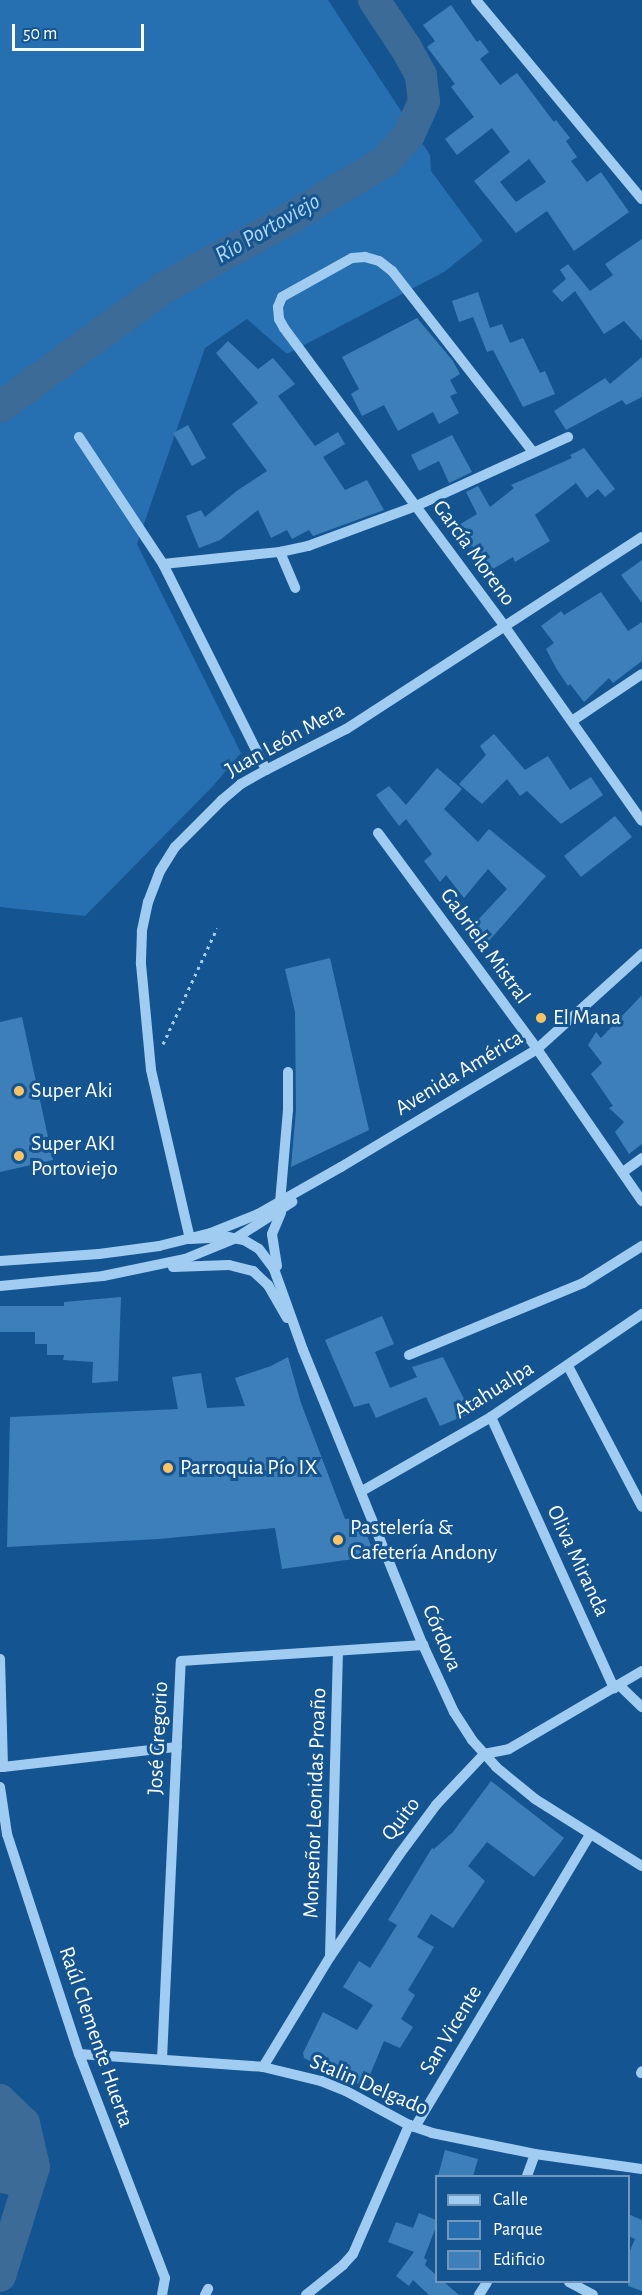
<!DOCTYPE html>
<meta charset="utf-8">
<style>
body{margin:0}
#map{position:relative;width:642px;height:2295px;overflow:hidden;background:#145591;font-family:"Alegreya Sans",sans-serif}
div>[style]{position:absolute}
[style*='--x']{left:calc(var(--x)*1px);top:calc(var(--y)*1px);width:calc(var(--w)*1px);rotate:calc(var(--a)*1deg)}
.green>*{inset:0;background:#266fb0}
.water>*{inset:0;background:#3c6b97}
.river>*{height:32px;margin:-16px;padding:0 16px;transform-origin:16px;border-radius:16px;background:#3c6b97}
.building>*{inset:0;background:#3d7fb9}
.path>*{height:3px;margin-top:-1.5px;transform-origin:0;background:repeating-linear-gradient(90deg,#a1ccf1 0 3px,transparent 0 7.5px)}
.minor>*{height:10px;margin:-5px;padding:0 5px;transform-origin:5px;border-radius:5px;background:#a1ccf1}
.dots>*{width:16px;height:16px;translate:-50% -50%;box-sizing:border-box;border:3px solid #145591;border-radius:50%}
span{translate:-50% -50%;white-space:nowrap;text-align:center;line-height:1.15;-webkit-text-stroke:6px #145591;paint-order:stroke}
.street-label{font-size:22px;color:#fff}
.poi-label{font-size:22px;color:#fff}
.left{translate:0 -50%;text-align:left}
.water-label{font-size:24px;color:#add5f8;font-style:italic}
.legend{position:absolute;left:435px;top:2175px;width:195px;height:108px;box-sizing:border-box;background:#145591;border:2px solid #7299bd;margin:0;padding:8px 10px;list-style:none;font-size:18px;color:#fff}
.legend li{display:flex;align-items:center;gap:12px;height:30px}
.legend b{width:30px;border:2px solid #7299bd}
.scale{position:absolute;left:12px;top:24px;width:132px;height:27px;box-sizing:border-box;border:3px solid #fff;border-top:0;padding-left:8px;font-size:18px;line-height:21px;white-space:nowrap;color:#fff;-webkit-text-stroke:4px #145591;paint-order:stroke}
</style>
<div id="map">
<div class="green">
<div style="clip-path:polygon(0 0,328px 0,430px 155px,431px 171px,483px 241px,444px 272px,287px 354px,247px 319px,205px 348px,137px 544px,241px 753px,213px 786px,85px 916px,0 907px)"></div>
</div>
<div class="water">
<div style="clip-path:polygon(60px 354px,30px 398px,0 414px,0 392px,33px 368px)"></div>
<div style="clip-path:polygon(0 2113px,20px 2142px,20px 2164px,15px 2196px,0 2193px)"></div>
</div>
<div class="river">
<div style="--x:0;--y:407;--w:204;--a:-36"></div>
<div style="--x:165;--y:287;--w:128;--a:-28.6"></div>
<div style="--x:277;--y:226;--w:127;--a:-30.8"></div>
<div style="--x:386;--y:161;--w:35;--a:-49"></div>
<div style="--x:409;--y:135;--w:37;--a:-66"></div>
<div style="--x:424;--y:101;--w:26;--a:-97"></div>
<div style="--x:421;--y:75;--w:31;--a:-119"></div>
<div style="--x:406;--y:48;--w:58;--a:-123.7"></div>
<div style="--x:0;--y:2100;--w:33;--a:44"></div>
<div style="--x:24;--y:2123;--w:45;--a:77.2"></div>
<div style="--x:34;--y:2167;--w:114;--a:107.3"></div>
</div>
<div class="building">
<div style="clip-path:polygon(evenodd,451px 5px,477px 42px,480px 40px,489px 52px,480px 59px,500px 85px,517px 73px,554px 122px,556px 120px,570px 138px,566px 141px,577px 157px,571px 161px,587px 182px,601px 172px,629px 212px,574px 251px,547px 211px,516px 233px,474px 181px,510px 152px,492px 128px,457px 155px,445px 139px,474px 117px,451px 87px,455px 84px,427px 47px,435px 41px,423px 25px,451px 5px,529px 159px,546px 182px,516px 202px,500px 182px,529px 159px)"></div>
<div style="clip-path:polygon(642px 239px,642px 341px,624px 321px,604px 334px,575px 291px,562px 302px,552px 291px,566px 279px,560px 270px,568px 264px,590px 291px,613px 275px,605px 264px)"></div>
<div style="clip-path:polygon(478px 292px,490px 328px,502px 324px,510px 343px,523px 338px,540px 373px,545px 371px,555px 394px,523px 407px,493px 350px,487px 352px,473px 317px,459px 322px,452px 301px)"></div>
<div style="clip-path:polygon(417px 318px,453px 361px,460px 374px,450px 380px,457px 393px,450px 396px,459px 413px,439px 424px,433px 412px,398px 431px,384px 405px,362px 416px,351px 394px,359px 389px,342px 357px)"></div>
<div style="clip-path:polygon(228px 341px,258px 369px,273px 358px,295px 384px,278px 396px,315px 446px,338px 432px,345px 444px,323px 457px,345px 490px,367px 480px,384px 510px,313px 536px,309px 530px,292px 539px,287px 530px,271px 538px,258px 510px,220px 540px,199px 548px,186px 516px,201px 510px,205px 517px,238px 490px,267px 471px,232px 424px,258px 403px,216px 353px)"></div>
<div style="clip-path:polygon(642px 357px,642px 397px,626px 405px,622px 400px,566px 430px,554px 411px,605px 378px,610px 384px)"></div>
<div style="clip-path:polygon(188px 425px,206px 458px,192px 466px,173px 433px)"></div>
<div style="clip-path:polygon(452px 435px,472px 472px,449px 483px,439px 461px,419px 471px,411px 455px)"></div>
<div style="clip-path:polygon(584px 448px,615px 489px,605px 497px,598px 489px,587px 498px,576px 483px,535px 515px,550px 541px,515px 562px,513px 557px,488px 572px,472px 546px,469px 548px,454px 528px,477px 514px,466px 492px,478px 486px,490px 507px,514px 488px,511px 485px,572px 458px,570px 455px)"></div>
<div style="clip-path:polygon(642px 560px,642px 603px,621px 575px)"></div>
<div style="clip-path:polygon(601px 592px,628px 631px,642px 622px,642px 661px,613px 683px,609px 678px,584px 702px,570px 684px,568px 686px,556px 668px,546px 649px,554px 643px,541px 626px,561px 611px,564px 615px)"></div>
<div style="clip-path:polygon(494px 734px,525px 770px,548px 756px,570px 790px,591px 777px,603px 795px,561px 824px,527px 791px,520px 796px,507px 779px,482px 804px,459px 784px,486px 755px,480px 746px)"></div>
<div style="clip-path:polygon(437px 768px,462px 789px,444px 809px,478px 842px,489px 829px,546px 876px,487px 943px,474px 924px,507px 889px,488px 869px,464px 898px,446px 875px,440px 882px,424px 861px,432px 854px,406px 819px,399px 826px,376px 795px,389px 786px,406px 805px)"></div>
<div style="clip-path:polygon(615px 816px,632px 837px,581px 877px,564px 856px)"></div>
<div style="clip-path:polygon(330px 958px,369px 1130px,291px 1167px,296px 1110px,295px 1012px,285px 969px)"></div>
<div style="clip-path:polygon(642px 995px,642px 1144px,629px 1154px,615px 1132px,624px 1122px,609px 1108px,613px 1106px,591px 1074px,602px 1063px,588px 1045px,596px 1032px,601px 1038px)"></div>
<div style="clip-path:polygon(22px 1017px,53px 1160px,0 1172px,0 1022px)"></div>
<div style="clip-path:polygon(121px 1297px,118px 1381px,92px 1383px,93px 1362px,63px 1360px,64px 1355px,47px 1355px,47px 1344px,35px 1344px,35px 1332px,0 1332px,0 1306px,64px 1306px,64px 1302px)"></div>
<div style="clip-path:polygon(382px 1316px,394px 1344px,375px 1352px,390px 1388px,417px 1377px,412px 1367px,443px 1357px,471px 1413px,440px 1426px,426px 1397px,376px 1418px,369px 1403px,354px 1407px,325px 1340px)"></div>
<div style="clip-path:polygon(288px 1357px,301px 1403px,345px 1519px,360px 1518px,375px 1556px,282px 1569px,275px 1528px,159px 1539px,7px 1547px,10px 1417px,178px 1409px,172px 1377px,201px 1373px,207px 1408px,245px 1406px,235px 1378px,271px 1366px)"></div>
<div style="clip-path:polygon(491px 1781px,564px 1838px,534px 1877px,487px 1842px,468px 1866px,485px 1881px,453px 1928px,431px 1914px,417px 1937px,434px 1947px,408px 1990px,415px 1995px,401px 2019px,413px 2027px,400px 2048px,384px 2041px,365px 2087px,304px 2058px,303px 2053px,323px 2012px,357px 2030px,373px 2005px,343px 1987px,359px 1961px,370px 1968px,397px 1925px,388px 1920px,432px 1848px,434px 1849px,453px 1832px)"></div>
<div style="clip-path:polygon(445px 2150px,478px 2159px,473px 2176px,438px 2176px)"></div>
<div style="clip-path:polygon(419px 2213px,436px 2220px,436px 2227px,424px 2258px,427px 2260px,425px 2265px,436px 2275px,436px 2282px,444px 2282px,459px 2295px,429px 2295px,413px 2280px,409px 2286px,396px 2276px,414px 2252px,388px 2242px,396px 2222px,413px 2228px)"></div>
<div style="clip-path:polygon(628px 2214px,642px 2220px,642px 2291px,628px 2286px,628px 2255px,635px 2239px,628px 2236px)"></div>
</div>
<div class="path">
<div style="--x:163;--y:1044;--w:128;--a:-65"></div>
</div>
<div class="minor">
<div style="--x:476;--y:0;--w:259;--a:50.2"></div>
<div style="--x:79;--y:437;--w:152;--a:56.5"></div>
<div style="--x:163;--y:564;--w:118;--a:-5.9"></div>
<div style="--x:280;--y:552;--w:29;--a:-12"></div>
<div style="--x:308;--y:546;--w:115;--a:-20.3"></div>
<div style="--x:416;--y:506;--w:167;--a:-24.4"></div>
<div style="--x:533;--y:452;--w:229;--a:-127.9"></div>
<div style="--x:392;--y:271;--w:16;--a:-142"></div>
<div style="--x:379;--y:261;--w:15;--a:-164"></div>
<div style="--x:365;--y:257;--w:13;--a:176"></div>
<div style="--x:352;--y:258;--w:80;--a:150.9"></div>
<div style="--x:282;--y:297;--w:11;--a:112"></div>
<div style="--x:278;--y:307;--w:12;--a:85"></div>
<div style="--x:279;--y:319;--w:10;--a:61"></div>
<div style="--x:284;--y:328;--w:372;--a:53.5"></div>
<div style="--x:505;--y:627;--w:237;--a:54.8"></div>
<div style="--x:642;--y:537;--w:353;--a:147"></div>
<div style="--x:346;--y:729;--w:90;--a:152.9"></div>
<div style="--x:266;--y:770;--w:29;--a:151"></div>
<div style="--x:241;--y:784;--w:25;--a:140"></div>
<div style="--x:222;--y:800;--w:66;--a:135"></div>
<div style="--x:175;--y:847;--w:28;--a:122"></div>
<div style="--x:160;--y:871;--w:33;--a:111"></div>
<div style="--x:148;--y:902;--w:30;--a:102"></div>
<div style="--x:142;--y:931;--w:33;--a:92"></div>
<div style="--x:141;--y:964;--w:106;--a:84.6"></div>
<div style="--x:151;--y:1070;--w:173;--a:77"></div>
<div style="--x:190;--y:1239;--w:38;--a:-3"></div>
<div style="--x:228;--y:1237;--w:16;--a:11"></div>
<div style="--x:244;--y:1240;--w:17;--a:31"></div>
<div style="--x:259;--y:1249;--w:25;--a:53"></div>
<div style="--x:274;--y:1269;--w:86;--a:70.3"></div>
<div style="--x:303;--y:1350;--w:318;--a:67.9"></div>
<div style="--x:423;--y:1645;--w:74;--a:65.2"></div>
<div style="--x:454;--y:1712;--w:33;--a:57"></div>
<div style="--x:472;--y:1740;--w:36;--a:48"></div>
<div style="--x:496;--y:1767;--w:50;--a:39.4"></div>
<div style="--x:535;--y:1799;--w:126;--a:32.1"></div>
<div style="--x:280;--y:552;--w:39;--a:67"></div>
<div style="--x:163;--y:564;--w:230;--a:63.4"></div>
<div style="--x:572;--y:721;--w:84;--a:-33.9"></div>
<div style="--x:378;--y:833;--w:268;--a:53.6"></div>
<div style="--x:537;--y:1049;--w:185;--a:55.4"></div>
<div style="--x:623;--y:1172;--w:24;--a:-36"></div>
<div style="--x:280;--y:1203;--w:93;--a:-85.1"></div>
<div style="--x:288;--y:1110;--w:38;--a:-90"></div>
<div style="--x:0;--y:1261;--w:99;--a:-4"></div>
<div style="--x:99;--y:1254;--w:61;--a:-7.6"></div>
<div style="--x:159;--y:1246;--w:54;--a:-14"></div>
<div style="--x:211;--y:1233;--w:51;--a:-22"></div>
<div style="--x:258;--y:1214;--w:95;--a:-29.5"></div>
<div style="--x:341;--y:1167;--w:229;--a:-31"></div>
<div style="--x:537;--y:1049;--w:142;--a:-42.1"></div>
<div style="--x:277;--y:1266;--w:32;--a:-99"></div>
<div style="--x:272;--y:1234;--w:23;--a:-67"></div>
<div style="--x:173;--y:1267;--w:56;--a:-2"></div>
<div style="--x:229;--y:1265;--w:25;--a:14"></div>
<div style="--x:253;--y:1271;--w:21;--a:43"></div>
<div style="--x:268;--y:1285;--w:38;--a:60"></div>
<div style="--x:0;--y:1286;--w:103;--a:-5.5"></div>
<div style="--x:103;--y:1276;--w:84;--a:-11.7"></div>
<div style="--x:185;--y:1259;--w:55;--a:-22.4"></div>
<div style="--x:236;--y:1238;--w:67;--a:-32.7"></div>
<div style="--x:409;--y:1355;--w:188;--a:-22.5"></div>
<div style="--x:583;--y:1283;--w:70;--a:-32.1"></div>
<div style="--x:568;--y:1366;--w:159;--a:62.3"></div>
<div style="--x:491;--y:1417;--w:298;--a:65.6"></div>
<div style="--x:614;--y:1688;--w:6;--a:-31"></div>
<div style="--x:619;--y:1685;--w:32;--a:44"></div>
<div style="--x:362;--y:1491;--w:149;--a:-29.8"></div>
<div style="--x:491;--y:1417;--w:183;--a:-34.3"></div>
<div style="--x:0;--y:1659;--w:108;--a:88.4"></div>
<div style="--x:3;--y:1767;--w:3;--a:180"></div>
<div style="--x:0;--y:1767;--w:3;--a:0"></div>
<div style="--x:3;--y:1767;--w:175;--a:-6.6"></div>
<div style="--x:0;--y:1787;--w:48;--a:81.5"></div>
<div style="--x:7;--y:1834;--w:231;--a:71.9"></div>
<div style="--x:79;--y:2054;--w:240;--a:69"></div>
<div style="--x:165;--y:2278;--w:17;--a:100"></div>
<div style="--x:330;--y:1956;--w:305;--a:-88.5"></div>
<div style="--x:79;--y:2054;--w:184;--a:4"></div>
<div style="--x:263;--y:2067;--w:60;--a:13.6"></div>
<div style="--x:321;--y:2081;--w:27;--a:22"></div>
<div style="--x:346;--y:2091;--w:72;--a:28.4"></div>
<div style="--x:409;--y:2125;--w:24;--a:19"></div>
<div style="--x:432;--y:2133;--w:105;--a:11.5"></div>
<div style="--x:535;--y:2154;--w:108;--a:8"></div>
<div style="--x:162;--y:2059;--w:398;--a:-87.3"></div>
<div style="--x:181;--y:1661;--w:243;--a:-3.8"></div>
<div style="--x:263;--y:2067;--w:129;--a:-58.7"></div>
<div style="--x:330;--y:1957;--w:123;--a:-55.9"></div>
<div style="--x:399;--y:1855;--w:62;--a:-53.5"></div>
<div style="--x:436;--y:1805;--w:70;--a:-46.7"></div>
<div style="--x:484;--y:1754;--w:25;--a:-11"></div>
<div style="--x:509;--y:1749;--w:154;--a:-30.4"></div>
<div style="--x:641;--y:2073;--w:2;--a:-63"></div>
<div style="--x:527;--y:2176;--w:23;--a:-70"></div>
<div style="--x:569;--y:2282;--w:27;--a:28"></div>
<div style="--x:205;--y:2295;--w:7;--a:-63"></div>
<div style="--x:306;--y:2295;--w:48;--a:-39"></div>
<div style="--x:343;--y:2265;--w:15;--a:-48"></div>
<div style="--x:353;--y:2254;--w:141;--a:-66.5"></div>
<div style="--x:409;--y:2125;--w:6;--a:18"></div>
<div style="--x:415;--y:2127;--w:340;--a:-59.1"></div>
<div style="--x:479;--y:2295;--w:15;--a:-58"></div>
</div>
<div class="dots">
<div style="left:541px;top:1018px;background:#ffc461"></div>
<div style="left:19px;top:1091px;background:#ffc461"></div>
<div style="left:19px;top:1156px;background:#ffc461"></div>
<div style="left:168px;top:1468px;background:#ffc461"></div>
<div style="left:338px;top:1540px;background:#ffc461"></div>
</div>
<div class="street-label">
<span style="left:474px;top:553px;rotate:54deg">García Moreno</span>
<span style="left:285px;top:740px;rotate:-29deg">Juan León Mera</span>
<span style="left:485px;top:946px;rotate:54deg">Gabriela Mistral</span>
<span style="left:459px;top:1073px;rotate:-31deg">Avenida América</span>
<span style="left:494px;top:1390px;rotate:-32deg">Atahualpa</span>
<span style="left:578px;top:1561px;rotate:65deg">Oliva Miranda</span>
<span style="left:442px;top:1638px;rotate:67deg">Córdova</span>
<span style="left:158px;top:1738px;rotate:-87deg">José Gregorio</span>
<span style="left:315px;top:1803px;rotate:-88deg">Monseñor Leonidas Proaño</span>
<span style="left:401px;top:1819px;rotate:-53deg">Quito</span>
<span style="left:451px;top:2030px;rotate:-59deg">San Vicente</span>
<span style="left:96px;top:2037px;rotate:71deg">Raúl Clemente Huerta</span>
<span style="left:369px;top:2085px;rotate:23deg">Stalin Delgado</span>
</div>
<div class="poi-label">
<span class="left" style="left:553px;top:1018px">El Mana</span>
<span class="left" style="left:31px;top:1091px">Super Aki</span>
<span class="left" style="left:31px;top:1156px">Super AKI<br>Portoviejo</span>
<span class="left" style="left:180px;top:1468px">Parroquia Pío IX</span>
<span class="left" style="left:350px;top:1540px">Pastelería &amp;<br>Cafetería Andony</span>
</div>
<div class="water-label">
<span style="left:268px;top:229px;rotate:-30deg">Río Portoviejo</span>
</div>
<ul class="legend">
<li><b style="height:8px;background:#a1ccf1"></b>Calle</li>
<li><b style="height:16px;background:#266fb0"></b>Parque</li>
<li><b style="height:16px;background:#3d7fb9"></b>Edificio</li>
</ul>
<div class="scale">50 m</div>
</div>
